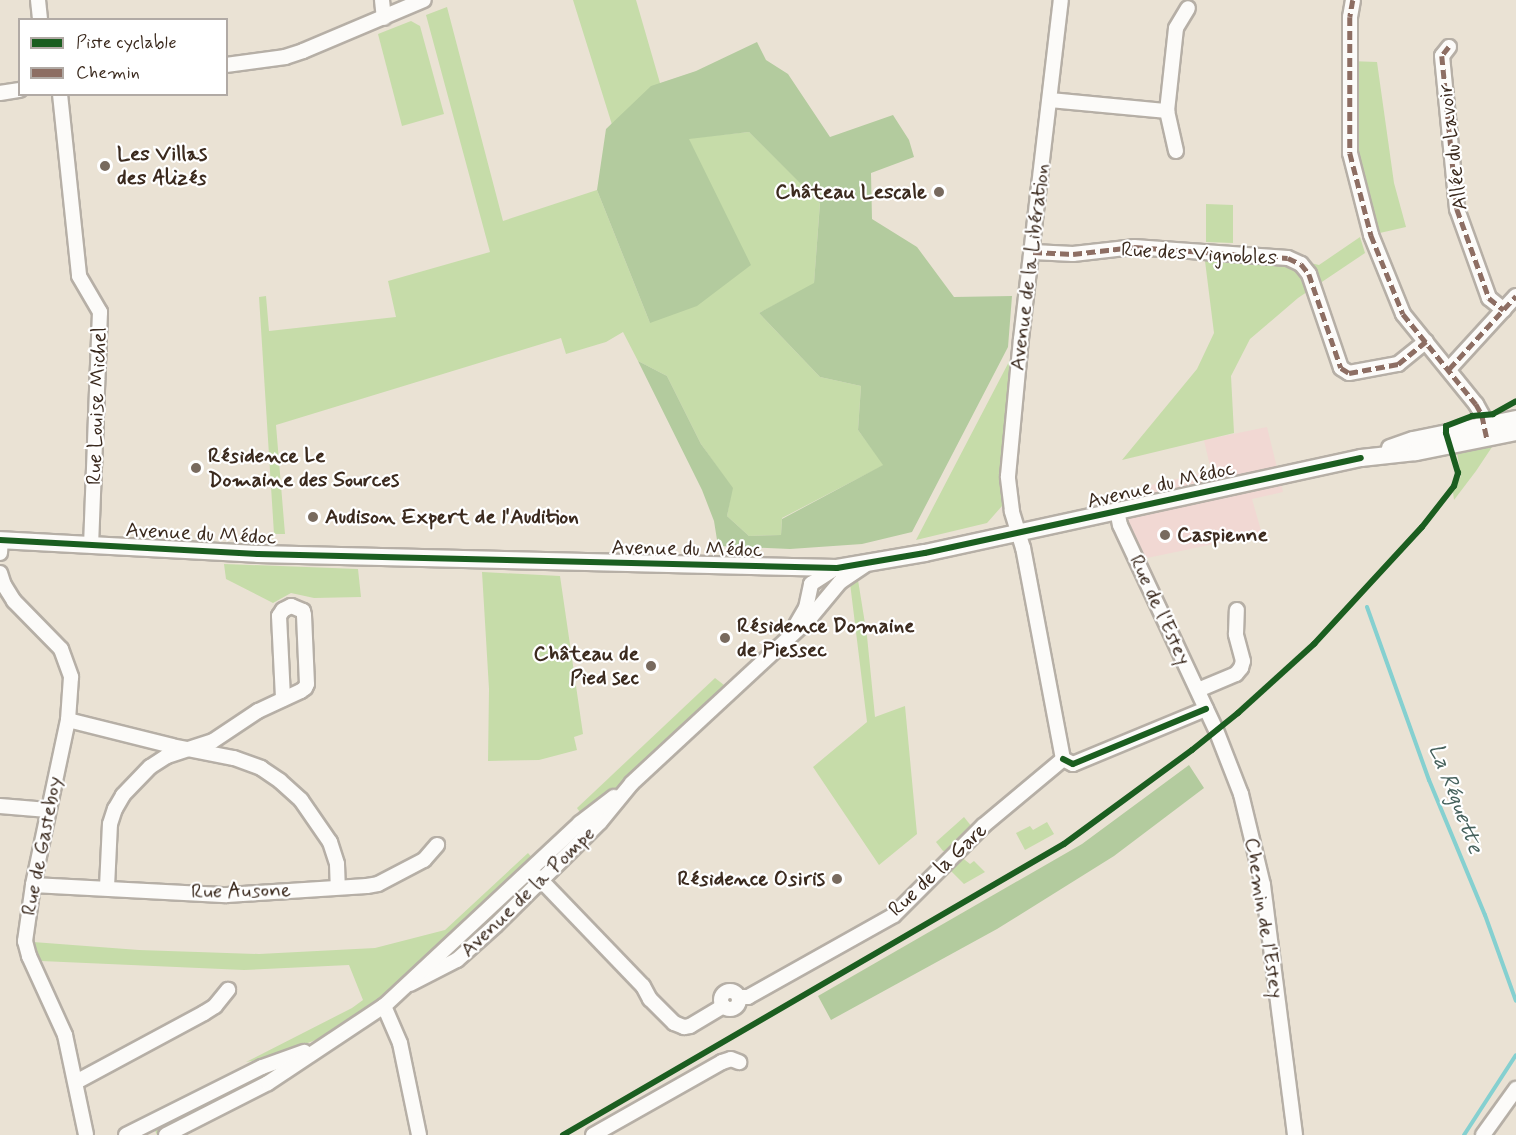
<!DOCTYPE html>
<meta charset="utf-8">
<style>
body{margin:0}
#map{position:relative;width:1516px;height:1135px;overflow:hidden;background:#eae2d4;font-family:Mynerve,sans-serif}
div>[style]{position:absolute}
[style*='--x']{left:calc(var(--x)*1px);top:calc(var(--y)*1px);width:calc(var(--w)*1px);rotate:calc(var(--a)*1deg)}
.built>*{inset:0;background:#f1d8d3}
.green>*{inset:0;background:#c6dca9}
.forest>*{inset:0;background:#b3cb9e}
.stream>*{height:4px;margin:-2px;padding:0 2px;transform-origin:2px;border-radius:2px;background:#85d0d0}
.roads{filter:drop-shadow(2px 0 #b6afa6) drop-shadow(-2px 0 #b6afa6) drop-shadow(0 2px #b6afa6) drop-shadow(0 -2px #b6afa6)}
.minor>*{height:14px;margin:-7px;padding:0 7px;transform-origin:7px;border-radius:7px;background:#fcfbf9}
.minor>.ring{margin:-7px;padding:0;box-sizing:content-box;background:none;border:14px solid #fcfbf9;border-radius:50%}
.major>*{height:16px;margin:-8px;padding:0 8px;transform-origin:8px;border-radius:8px;background:#fcfbf9}
.quiet>*{height:4.5px;margin-top:-2.25px;transform-origin:0;background:repeating-linear-gradient(90deg,#8d6e63 0 9px,transparent 0 13.5px)}
.cycleway>*{height:6px;margin:-3px;padding:0 3px;transform-origin:3px;border-radius:3px;background:#1b5e20}
.dots>*{width:16px;height:16px;translate:-50% -50%;box-sizing:border-box;border:3px solid #fff;border-radius:50%}
span{translate:-50% -50%;white-space:nowrap;text-align:center;line-height:1.15;-webkit-text-stroke:4.5px #fff;paint-order:stroke}
.street-label{font-size:21px;color:#3b2a1e}
.poi-label{font-size:21px;color:#3b2a1e;font-weight:700}
.left{translate:0 -50%;text-align:left}
.right{translate:-100% -50%;text-align:right}
.water-label{font-size:22px;color:#46615c;font-style:italic}
.legend{position:absolute;left:18px;top:18px;width:210px;height:78px;box-sizing:border-box;background:#fff;border:2px solid #b1aaa5;margin:0;padding:8px 10px;list-style:none;font-size:18px;color:#3b2a1e}
.legend li{display:flex;align-items:center;gap:12px;height:30px}
.legend b{width:30px;border:2px solid #b1aaa5}
</style>
<div id="map">
<div class="built">
<div style="clip-path:polygon(1267px 427px,1283px 492px,1252px 499px,1262px 534px,1147px 558px,1139px 554px,1113px 494px,1211px 471px,1204px 440px)"></div>
</div>
<div class="green">
<div style="clip-path:polygon(573px 0,636px 0,660px 83px,689px 138px,749px 132px,820px 202px,814px 284px,759px 313px,820px 377px,861px 386px,858px 430px,884px 465px,782px 518px,781px 535px,749px 536px,727px 516px,732px 488px,701px 444px,667px 376px,638px 361px,623px 332px,606px 342px,566px 354px,561px 338px,276px 425px,285px 534px,274px 534px,259px 297px,266px 296px,269px 331px,396px 317px,388px 281px,490px 252px,426px 15px,447px 7px,503px 221px,597px 190px,650px 323px,629px 179px)"></div>
<div style="clip-path:polygon(411px 21px,420px 26px,444px 114px,402px 126px,378px 34px)"></div>
<div style="clip-path:polygon(1350px 61px,1377px 62px,1394px 183px,1406px 227px,1371px 235px,1350px 153px)"></div>
<div style="clip-path:polygon(1206px 204px,1233px 205px,1233px 243px,1206px 242px)"></div>
<div style="clip-path:polygon(1360px 237px,1365px 253px,1298px 298px,1250px 339px,1231px 376px,1234px 433px,1122px 460px,1197px 369px,1214px 333px,1205px 261px,1288px 258px,1319px 265px)"></div>
<div style="clip-path:polygon(1013px 354px,1002px 475px,1002px 506px,987px 523px,916px 540px)"></div>
<div style="clip-path:polygon(1494px 444px,1476px 471px,1454px 500px,1453px 492px,1461px 476px,1457px 453px)"></div>
<div style="clip-path:polygon(224px 564px,358px 569px,361px 597px,314px 598px,291px 593px,273px 603px,226px 579px)"></div>
<div style="clip-path:polygon(482px 572px,560px 576px,583px 734px,574px 737px,577px 750px,539px 760px,488px 761px,489px 689px)"></div>
<div style="clip-path:polygon(858px 580px,867px 636px,875px 717px,905px 706px,917px 834px,879px 865px,813px 767px,867px 722px,850px 583px)"></div>
<div style="clip-path:polygon(715px 678px,724px 685px,717px 694px,617px 788px,582px 815px,577px 808px)"></div>
<div style="clip-path:polygon(964px 817px,972px 827px,950px 851px,943px 851px,936px 842px)"></div>
<div style="clip-path:polygon(1047px 822px,1054px 834px,1025px 850px,1016px 833px,1030px 826px,1033px 830px)"></div>
<div style="clip-path:polygon(528px 853px,533px 859px,375px 1003px,318px 1039px,270px 1058px,246px 1062px,352px 1008px,363px 1000px,349px 965px,244px 970px,41px 961px,33px 942px,139px 950px,259px 954px,375px 948px,445px 930px)"></div>
<div style="clip-path:polygon(960px 856px,970px 864px,974px 861px,985px 872px,964px 884px,949px 869px)"></div>
<div style="clip-path:polygon(256px 1075px,260px 1080px,258px 1084px,157px 1135px,153px 1126px)"></div>
</div>
<div class="forest">
<div style="clip-path:polygon(757px 42px,766px 60px,788px 74px,830px 137px,893px 115px,909px 140px,914px 157px,871px 173px,872px 219px,917px 247px,954px 297px,1012px 296px,1008px 347px,912px 532px,862px 544px,790px 549px,718px 546px,714px 521px,702px 490px,638px 361px,667px 376px,701px 444px,733px 488px,727px 516px,749px 536px,781px 535px,782px 519px,883px 465px,858px 430px,861px 386px,820px 377px,759px 313px,814px 283px,820px 203px,749px 132px,689px 139px,751px 265px,697px 306px,650px 323px,597px 190px,606px 129px,651px 86px,696px 71px)"></div>
<div style="clip-path:polygon(1189px 765px,1204px 788px,1114px 856px,997px 929px,831px 1020px,818px 996px,1082px 844px)"></div>
</div>
<div class="stream">
<div style="--x:1367;--y:607;--w:184;--a:70.3"></div>
<div style="--x:1429;--y:780;--w:146;--a:67.5"></div>
<div style="--x:1485;--y:915;--w:91;--a:70.2"></div>
<div style="--x:1464;--y:1135;--w:95;--a:-57"></div>
</div>
<div class="roads">
<div class="minor">
<div style="--x:38;--y:0;--w:20;--a:84"></div>
<div style="--x:382;--y:0;--w:18;--a:84"></div>
<div style="--x:1353;--y:0;--w:17;--a:100"></div>
<div style="--x:1350;--y:17;--w:136;--a:90"></div>
<div style="--x:1350;--y:153;--w:85;--a:75.6"></div>
<div style="--x:1371;--y:235;--w:85;--a:67.9"></div>
<div style="--x:1403;--y:314;--w:116;--a:51"></div>
<div style="--x:1476;--y:404;--w:13;--a:61"></div>
<div style="--x:1482;--y:415;--w:20;--a:79"></div>
<div style="--x:1449;--y:47;--w:11;--a:128"></div>
<div style="--x:1442;--y:56;--w:154;--a:84.4"></div>
<div style="--x:1457;--y:209;--w:95;--a:70.2"></div>
<div style="--x:1489;--y:298;--w:19;--a:39"></div>
<div style="--x:226;--y:65;--w:60;--a:-7.7"></div>
<div style="--x:285;--y:57;--w:19;--a:-18"></div>
<div style="--x:303;--y:51;--w:131;--a:-22.9"></div>
<div style="--x:0;--y:93;--w:20;--a:-9"></div>
<div style="--x:60;--y:94;--w:183;--a:84"></div>
<div style="--x:79;--y:276;--w:42;--a:59.7"></div>
<div style="--x:100;--y:312;--w:233;--a:92.2"></div>
<div style="--x:1050;--y:100;--w:118;--a:5.4"></div>
<div style="--x:1167;--y:111;--w:83;--a:-83.8"></div>
<div style="--x:1176;--y:28;--w:23;--a:-59"></div>
<div style="--x:1167;--y:111;--w:41;--a:77.3"></div>
<div style="--x:1033;--y:252;--w:40;--a:2.9"></div>
<div style="--x:1073;--y:254;--w:61;--a:-6.5"></div>
<div style="--x:1134;--y:247;--w:154;--a:4.1"></div>
<div style="--x:1288;--y:258;--w:14;--a:25"></div>
<div style="--x:1301;--y:264;--w:13;--a:51"></div>
<div style="--x:1309;--y:274;--w:99;--a:71.2"></div>
<div style="--x:1341;--y:368;--w:9;--a:32"></div>
<div style="--x:1349;--y:373;--w:50;--a:-10.4"></div>
<div style="--x:1398;--y:364;--w:36;--a:-39"></div>
<div style="--x:1449;--y:369;--w:99;--a:-47.5"></div>
<div style="--x:1117;--y:510;--w:15;--a:79"></div>
<div style="--x:1120;--y:525;--w:226;--a:64.9"></div>
<div style="--x:1216;--y:730;--w:69;--a:68.7"></div>
<div style="--x:1241;--y:794;--w:94;--a:76.4"></div>
<div style="--x:1263;--y:885;--w:252;--a:82.7"></div>
<div style="--x:0;--y:553;--w:13;--a:-86"></div>
<div style="--x:0;--y:573;--w:13;--a:72"></div>
<div style="--x:4;--y:585;--w:19;--a:58"></div>
<div style="--x:14;--y:601;--w:67;--a:45.6"></div>
<div style="--x:61;--y:649;--w:30;--a:70"></div>
<div style="--x:71;--y:677;--w:43;--a:94"></div>
<div style="--x:68;--y:720;--w:169;--a:102"></div>
<div style="--x:33;--y:885;--w:57;--a:98.1"></div>
<div style="--x:25;--y:941;--w:16;--a:75"></div>
<div style="--x:29;--y:956;--w:87;--a:65.5"></div>
<div style="--x:65;--y:1035;--w:102;--a:78.1"></div>
<div style="--x:796;--y:625;--w:20;--a:-60"></div>
<div style="--x:806;--y:608;--w:25;--a:-78"></div>
<div style="--x:811;--y:584;--w:30;--a:-33"></div>
<div style="--x:1198;--y:690;--w:41;--a:-22.8"></div>
<div style="--x:1236;--y:674;--w:8;--a:-50"></div>
<div style="--x:1241;--y:668;--w:7;--a:-74"></div>
<div style="--x:1243;--y:661;--w:28;--a:-105"></div>
<div style="--x:1236;--y:634;--w:24;--a:-88"></div>
<div style="--x:68;--y:720;--w:107;--a:14"></div>
<div style="--x:172;--y:746;--w:63;--a:11"></div>
<div style="--x:234;--y:758;--w:29;--a:20"></div>
<div style="--x:261;--y:768;--w:23;--a:34"></div>
<div style="--x:280;--y:781;--w:28;--a:42"></div>
<div style="--x:301;--y:800;--w:51;--a:55.4"></div>
<div style="--x:330;--y:842;--w:23;--a:72"></div>
<div style="--x:337;--y:864;--w:23;--a:88"></div>
<div style="--x:1063;--y:759;--w:11;--a:27"></div>
<div style="--x:1073;--y:764;--w:144;--a:-22.5"></div>
<div style="--x:0;--y:806;--w:48;--a:4.8"></div>
<div style="--x:538;--y:877;--w:151;--a:46.1"></div>
<div style="--x:643;--y:986;--w:15;--a:62"></div>
<div style="--x:650;--y:999;--w:34;--a:45"></div>
<div style="--x:674;--y:1023;--w:11;--a:22"></div>
<div style="--x:684;--y:1027;--w:6;--a:-9"></div>
<div style="--x:690;--y:1026;--w:39;--a:-31"></div>
<div style="--x:33;--y:885;--w:194;--a:3"></div>
<div style="--x:227;--y:895;--w:140;--a:-3.7"></div>
<div style="--x:367;--y:886;--w:11;--a:-10"></div>
<div style="--x:378;--y:884;--w:52;--a:-27.6"></div>
<div style="--x:424;--y:860;--w:20;--a:-49"></div>
<div style="--x:107;--y:887;--w:63;--a:-87.3"></div>
<div style="--x:110;--y:824;--w:16;--a:-72"></div>
<div style="--x:115;--y:809;--w:16;--a:-60"></div>
<div style="--x:123;--y:795;--w:39;--a:-46"></div>
<div style="--x:150;--y:767;--w:20;--a:-33"></div>
<div style="--x:167;--y:756;--w:48;--a:-18.1"></div>
<div style="--x:213;--y:741;--w:54;--a:-33.7"></div>
<div style="--x:258;--y:711;--w:47;--a:-24.9"></div>
<div style="--x:301;--y:691;--w:5;--a:-37"></div>
<div style="--x:305;--y:688;--w:4;--a:-63"></div>
<div style="--x:307;--y:684;--w:69;--a:-92.5"></div>
<div style="--x:304;--y:615;--w:4;--a:-104"></div>
<div style="--x:303;--y:611;--w:13;--a:-157"></div>
<div style="--x:291;--y:606;--w:9;--a:153"></div>
<div style="--x:283;--y:610;--w:7;--a:124"></div>
<div style="--x:279;--y:616;--w:83;--a:87.2"></div>
<div style="--x:410;--y:984;--w:53;--a:-27.1"></div>
<div style="--x:457;--y:960;--w:52;--a:-41.9"></div>
<div style="--x:496;--y:925;--w:146;--a:-44.7"></div>
<div style="--x:600;--y:822;--w:50;--a:-50.6"></div>
<div style="--x:632;--y:783;--w:243;--a:-42.8"></div>
<div style="--x:810;--y:618;--w:47;--a:-50.2"></div>
<div style="--x:840;--y:582;--w:30;--a:-34"></div>
<div class="ring" style="left:721px;top:991px;width:4px;height:4px"></div>
<div style="--x:739;--y:997;--w:9;--a:0"></div>
<div style="--x:748;--y:997;--w:167;--a:-29.3"></div>
<div style="--x:894;--y:915;--w:126;--a:-45"></div>
<div style="--x:983;--y:826;--w:104;--a:-39.9"></div>
<div style="--x:1063;--y:759;--w:215;--a:-100.7"></div>
<div style="--x:1023;--y:548;--w:39;--a:-107"></div>
<div style="--x:1012;--y:511;--w:35;--a:-97"></div>
<div style="--x:1008;--y:476;--w:138;--a:-84.6"></div>
<div style="--x:1021;--y:339;--w:341;--a:-83.3"></div>
<div style="--x:384;--y:1006;--w:40;--a:66.6"></div>
<div style="--x:400;--y:1043;--w:94;--a:78.3"></div>
<div style="--x:76;--y:1082;--w:145;--a:-28.3"></div>
<div style="--x:204;--y:1013;--w:13;--a:-32"></div>
<div style="--x:215;--y:1006;--w:21;--a:-51"></div>
<div style="--x:126;--y:1135;--w:152;--a:-26.6"></div>
<div style="--x:262;--y:1067;--w:45;--a:-19.7"></div>
<div style="--x:166;--y:1135;--w:114;--a:-27"></div>
<div style="--x:268;--y:1083;--w:139;--a:-33.6"></div>
<div style="--x:384;--y:1006;--w:268;--a:-43"></div>
<div style="--x:580;--y:823;--w:43;--a:-37.4"></div>
<div style="--x:593;--y:1135;--w:148;--a:-29.5"></div>
<div style="--x:722;--y:1062;--w:9;--a:-18"></div>
<div style="--x:731;--y:1059;--w:9;--a:21"></div>
<div style="--x:1483;--y:1135;--w:57;--a:-54.3"></div>
</div>
<div class="major">
<div style="--x:1390;--y:448;--w:24;--a:-19"></div>
<div style="--x:1413;--y:440;--w:105;--a:-11.5"></div>
<div style="--x:0;--y:540;--w:258;--a:3.1"></div>
<div style="--x:258;--y:554;--w:579;--a:1.39"></div>
<div style="--x:837;--y:568;--w:89;--a:-9.7"></div>
<div style="--x:925;--y:553;--w:446;--a:-12.3"></div>
<div style="--x:1361;--y:458;--w:55;--a:-6.2"></div>
<div style="--x:1416;--y:452;--w:102;--a:-11.3"></div>
</div>
</div>
<div class="quiet">
<div style="--x:1353;--y:0;--w:17;--a:100"></div>
<div style="--x:1350;--y:17;--w:136;--a:90"></div>
<div style="--x:1350;--y:153;--w:85;--a:75.6"></div>
<div style="--x:1371;--y:235;--w:85;--a:67.9"></div>
<div style="--x:1403;--y:314;--w:116;--a:51"></div>
<div style="--x:1476;--y:404;--w:13;--a:61"></div>
<div style="--x:1482;--y:415;--w:24;--a:78"></div>
<div style="--x:1449;--y:47;--w:11;--a:128"></div>
<div style="--x:1442;--y:56;--w:154;--a:84.4"></div>
<div style="--x:1457;--y:209;--w:95;--a:70.2"></div>
<div style="--x:1489;--y:298;--w:19;--a:39"></div>
<div style="--x:1033;--y:252;--w:40;--a:2.9"></div>
<div style="--x:1073;--y:254;--w:61;--a:-6.5"></div>
<div style="--x:1134;--y:247;--w:154;--a:4.1"></div>
<div style="--x:1288;--y:258;--w:14;--a:25"></div>
<div style="--x:1301;--y:264;--w:13;--a:51"></div>
<div style="--x:1309;--y:274;--w:99;--a:71.2"></div>
<div style="--x:1341;--y:368;--w:9;--a:32"></div>
<div style="--x:1349;--y:373;--w:50;--a:-10.4"></div>
<div style="--x:1398;--y:364;--w:36;--a:-39"></div>
<div style="--x:1449;--y:369;--w:99;--a:-47.5"></div>
</div>
<div class="cycleway">
<div style="--x:0;--y:540;--w:258;--a:3.1"></div>
<div style="--x:258;--y:554;--w:579;--a:1.39"></div>
<div style="--x:837;--y:568;--w:89;--a:-9.7"></div>
<div style="--x:925;--y:553;--w:446;--a:-12.3"></div>
<div style="--x:1063;--y:759;--w:11;--a:27"></div>
<div style="--x:1073;--y:764;--w:144;--a:-22.5"></div>
<div style="--x:563;--y:1135;--w:579;--a:-30.15"></div>
<div style="--x:1064;--y:844;--w:159;--a:-36.3"></div>
<div style="--x:1192;--y:750;--w:59;--a:-38.8"></div>
<div style="--x:1238;--y:713;--w:103;--a:-42.2"></div>
<div style="--x:1314;--y:644;--w:159;--a:-47.3"></div>
<div style="--x:1422;--y:527;--w:52;--a:-52"></div>
<div style="--x:1454;--y:486;--w:14;--a:-73"></div>
<div style="--x:1458;--y:473;--w:42;--a:-106.7"></div>
<div style="--x:1446;--y:433;--w:7;--a:-90"></div>
<div style="--x:1446;--y:426;--w:28;--a:-21"></div>
<div style="--x:1472;--y:416;--w:21;--a:-5"></div>
<div style="--x:1493;--y:414;--w:26;--a:-29"></div>
</div>
<div class="dots">
<div style="left:105px;top:166px;background:#786a5e"></div>
<div style="left:939px;top:192px;background:#786a5e"></div>
<div style="left:196px;top:468px;background:#786a5e"></div>
<div style="left:313px;top:517px;background:#786a5e"></div>
<div style="left:1165px;top:535px;background:#786a5e"></div>
<div style="left:725px;top:638px;background:#786a5e"></div>
<div style="left:651px;top:666px;background:#786a5e"></div>
<div style="left:837px;top:879px;background:#786a5e"></div>
</div>
<div class="street-label">
<span style="left:1453px;top:147px;rotate:-97deg">Allée du Lavoir</span>
<span style="left:1199px;top:254px;rotate:3deg">Rue des Vignobles</span>
<span style="left:1030px;top:267px;rotate:-83deg">Avenue de la Libération</span>
<span style="left:97px;top:406px;rotate:-88deg">Rue Louise Michel</span>
<span style="left:1161px;top:485px;rotate:-13deg">Avenue du Médoc</span>
<span style="left:201px;top:534px;rotate:3deg">Avenue du Médoc</span>
<span style="left:687px;top:549px;rotate:1deg">Avenue du Médoc</span>
<span style="left:1160px;top:610px;rotate:65deg">Rue de l'Estey</span>
<span style="left:42px;top:846px;rotate:-79deg">Rue de Gasteboy</span>
<span style="left:938px;top:870px;rotate:-43deg">Rue de la Gare</span>
<span style="left:241px;top:891px;rotate:-1deg">Rue Ausone</span>
<span style="left:528px;top:892px;rotate:-44deg">Avenue de la Pompe</span>
<span style="left:1264px;top:918px;rotate:81deg">Chemin de l'Estey</span>
</div>
<div class="poi-label">
<span class="left" style="left:117px;top:166px">Les Villas<br>des Alizés</span>
<span class="right" style="left:927px;top:192px">Château Lescale</span>
<span class="left" style="left:208px;top:468px">Résidence Le<br>Domaine des Sources</span>
<span class="left" style="left:325px;top:517px">Audison Expert de l'Audition</span>
<span class="left" style="left:1177px;top:535px">Caspienne</span>
<span class="left" style="left:737px;top:638px">Résidence Domaine<br>de Piessec</span>
<span class="right" style="left:639px;top:666px">Château de<br>Pied sec</span>
<span class="right" style="left:825px;top:879px">Résidence Osiris</span>
</div>
<div class="water-label">
<span style="left:1455px;top:799px;rotate:69deg">La Réguette</span>
</div>
<ul class="legend">
<li><b style="height:8px;background:#1b5e20"></b>Piste cyclable</li>
<li><b style="height:8px;background:#8d6e63"></b>Chemin</li>
</ul>
</div>
